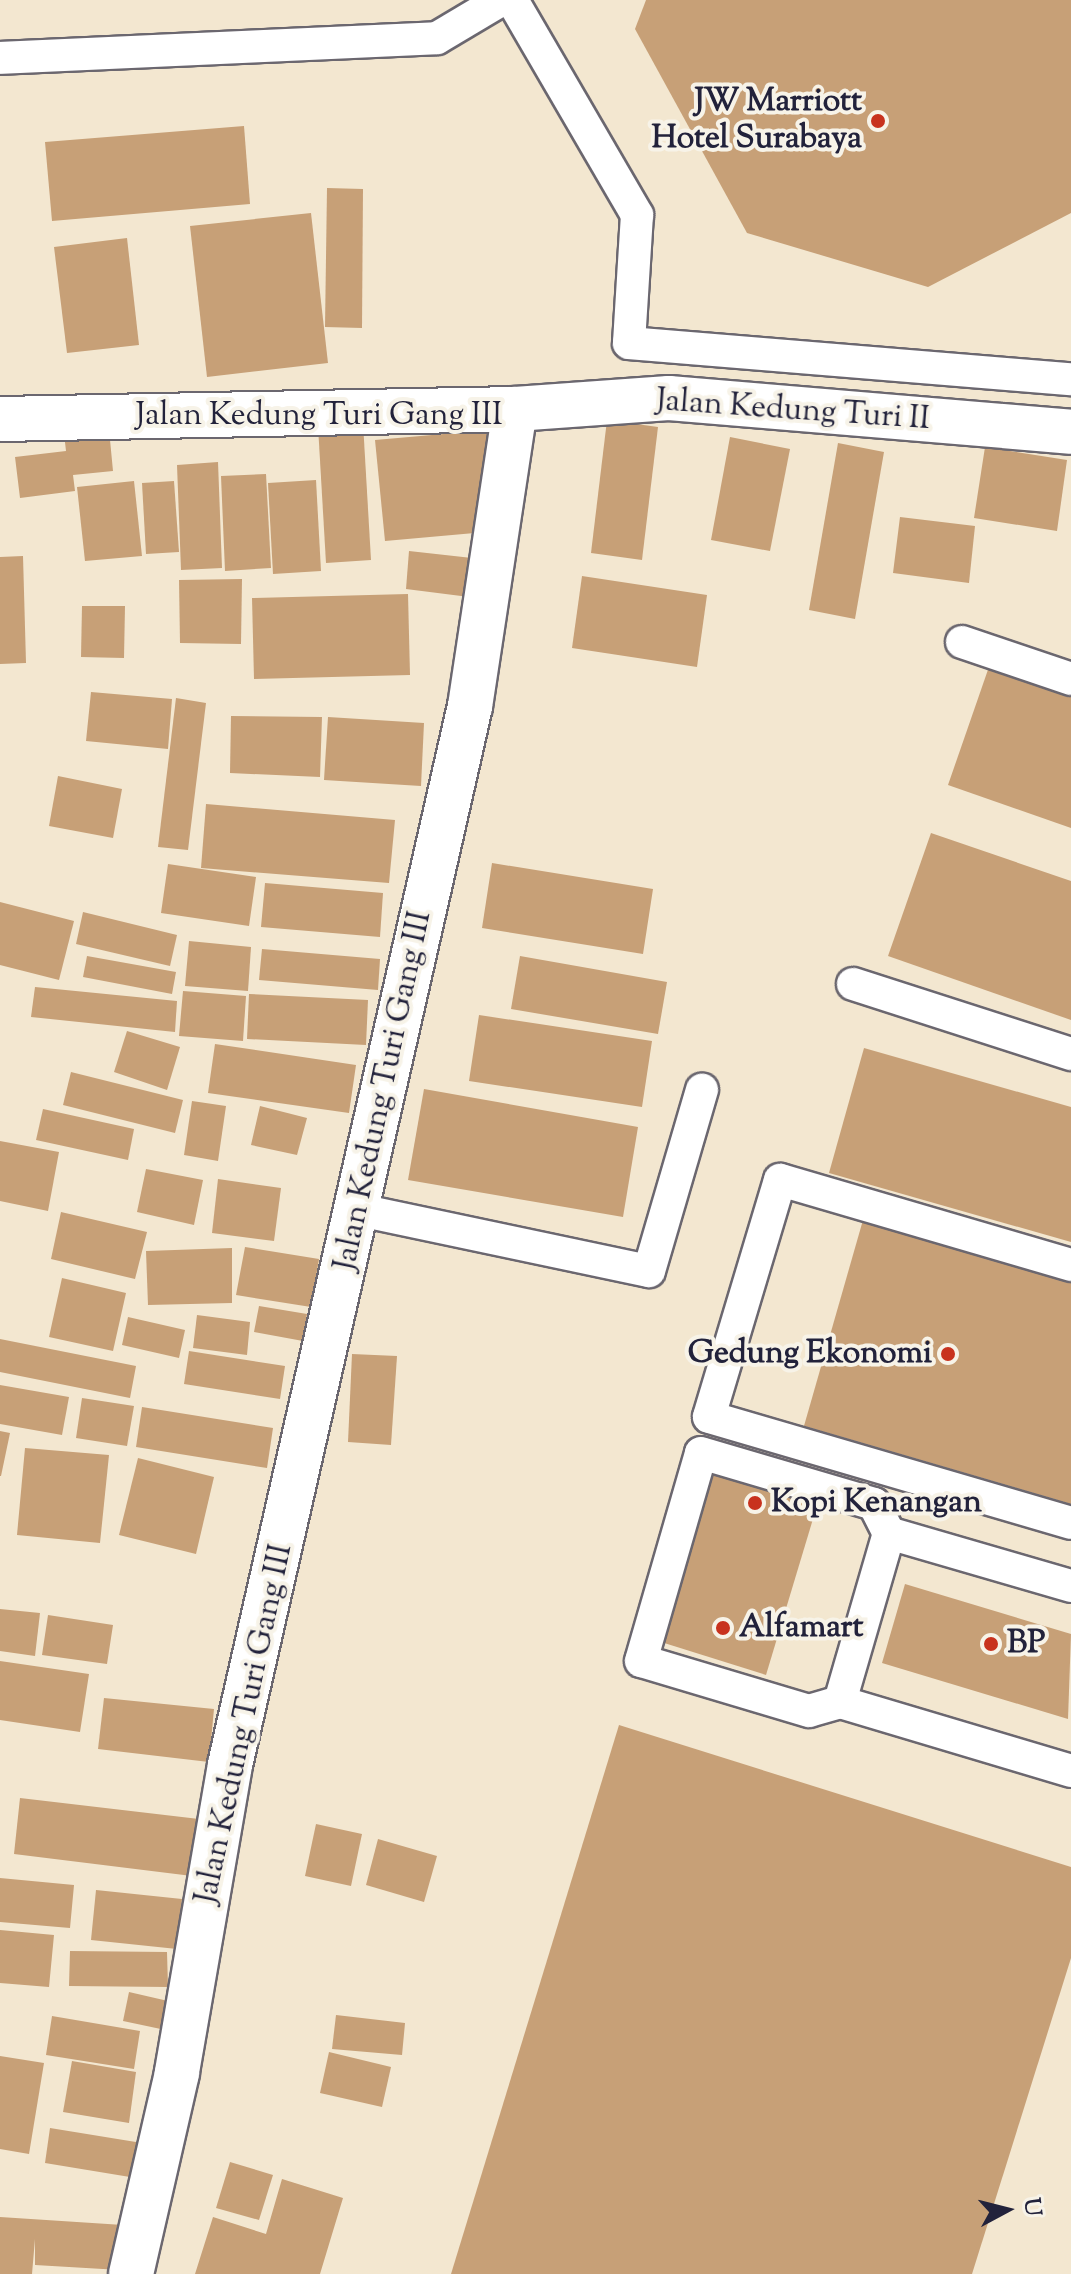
<!DOCTYPE html>
<style>
body{margin:0}
#map{position:relative;width:1071px;height:2274px;overflow:hidden;background:#f3e7d0;font-family:"Sorts Mill Goudy",serif}
div>[style]{position:absolute}
[style*='--x']{left:calc(var(--x)*1px);top:calc(var(--y)*1px);width:calc(var(--w)*1px);rotate:calc(var(--a)*1deg)}
.building>*{inset:0;background:#c7a077}
.roads{filter:drop-shadow(2px 0 #6b676f) drop-shadow(-2px 0 #6b676f) drop-shadow(0 2px #6b676f) drop-shadow(0 -2px #6b676f)}
.lane>*{height:32px;margin:-16px;padding:0 16px;transform-origin:16px;border-radius:16px;background:#fff}
.street>*{height:44px;margin:-22px;padding:0 22px;transform-origin:22px;border-radius:22px;background:#fff}
.dots>*{width:22px;height:22px;translate:-50% -50%;box-sizing:border-box;border:4px solid #f7f3e8;border-radius:50%}
span{translate:-50% -50%;white-space:nowrap;text-align:center;line-height:1.15;-webkit-text-stroke:8px #f7f3e8;paint-order:stroke}
.poi-label{font-size:32px;color:#22223b;font-weight:700}
.right{translate:-100% -50%;text-align:right}
.left{translate:0 -50%;text-align:left}
.street-label{font-size:32px;color:#22223b}
.north{position:absolute;left:967px;top:2170px;width:80px;height:80px;-webkit-text-stroke:6px #f7f3e8;paint-order:stroke;rotate:83deg;font-size:22px;font-weight:700;line-height:32px;text-align:center;color:#22223b}
.north::after{content:'';display:block;margin:auto;width:28px;height:36px;background:#22223b;clip-path:polygon(50% 0,100% 100%,50% 72%,0 100%)}
</style>
<div id="map">
<div class="building">
<div style="clip-path:polygon(646px 0,1071px 0,1071px 213px,928px 287px,747px 233px,635px 29px)"></div>
<div style="clip-path:polygon(244px 126px,250px 204px,52px 221px,45px 142px)"></div>
<div style="clip-path:polygon(327px 188px,363px 189px,362px 328px,325px 327px)"></div>
<div style="clip-path:polygon(311px 213px,328px 363px,207px 377px,190px 226px)"></div>
<div style="clip-path:polygon(127px 238px,139px 345px,67px 353px,54px 247px)"></div>
<div style="clip-path:polygon(108px 419px,113px 471px,73px 475px,75px 491px,20px 498px,15px 457px,66px 451px,63px 425px)"></div>
<div style="clip-path:polygon(607px 420px,658px 427px,642px 560px,591px 553px)"></div>
<div style="clip-path:polygon(363px 423px,371px 560px,326px 563px,318px 426px)"></div>
<div style="clip-path:polygon(489px 430px,497px 531px,385px 541px,375px 440px)"></div>
<div style="clip-path:polygon(730px 437px,790px 449px,770px 551px,711px 540px)"></div>
<div style="clip-path:polygon(838px 443px,884px 452px,855px 619px,809px 610px)"></div>
<div style="clip-path:polygon(985px 447px,1067px 460px,1057px 531px,974px 518px)"></div>
<div style="clip-path:polygon(218px 462px,222px 568px,181px 570px,177px 465px)"></div>
<div style="clip-path:polygon(266px 474px,271px 568px,225px 571px,221px 476px)"></div>
<div style="clip-path:polygon(316px 480px,321px 571px,273px 574px,268px 483px)"></div>
<div style="clip-path:polygon(134px 481px,142px 556px,85px 561px,77px 487px)"></div>
<div style="clip-path:polygon(174px 481px,179px 552px,146px 554px,142px 483px)"></div>
<div style="clip-path:polygon(900px 517px,975px 526px,969px 583px,893px 573px)"></div>
<div style="clip-path:polygon(409px 551px,481px 559px,477px 598px,406px 589px)"></div>
<div style="clip-path:polygon(23px 556px,26px 663px,0 664px,0 557px)"></div>
<div style="clip-path:polygon(582px 576px,707px 595px,697px 667px,572px 648px)"></div>
<div style="clip-path:polygon(242px 579px,241px 644px,180px 643px,179px 580px)"></div>
<div style="clip-path:polygon(408px 594px,410px 675px,254px 679px,252px 598px)"></div>
<div style="clip-path:polygon(82px 606px,125px 606px,124px 658px,81px 657px)"></div>
<div style="clip-path:polygon(991px 661px,1071px 689px,1071px 828px,948px 785px)"></div>
<div style="clip-path:polygon(91px 692px,172px 699px,168px 749px,86px 741px)"></div>
<div style="clip-path:polygon(176px 698px,206px 703px,188px 850px,158px 847px)"></div>
<div style="clip-path:polygon(231px 716px,322px 717px,320px 777px,230px 773px)"></div>
<div style="clip-path:polygon(328px 717px,424px 723px,421px 786px,324px 780px)"></div>
<div style="clip-path:polygon(58px 776px,122px 789px,113px 838px,49px 826px)"></div>
<div style="clip-path:polygon(206px 804px,395px 820px,389px 883px,201px 868px)"></div>
<div style="clip-path:polygon(931px 833px,1071px 881px,1071px 1020px,888px 956px)"></div>
<div style="clip-path:polygon(492px 863px,653px 889px,643px 954px,482px 928px)"></div>
<div style="clip-path:polygon(168px 864px,256px 877px,249px 926px,161px 913px)"></div>
<div style="clip-path:polygon(265px 883px,383px 893px,380px 937px,261px 927px)"></div>
<div style="clip-path:polygon(0 902px,74px 921px,59px 980px,0 965px)"></div>
<div style="clip-path:polygon(83px 912px,177px 935px,170px 966px,76px 944px)"></div>
<div style="clip-path:polygon(189px 941px,251px 947px,248px 991px,185px 986px)"></div>
<div style="clip-path:polygon(262px 949px,380px 959px,378px 990px,259px 980px)"></div>
<div style="clip-path:polygon(87px 956px,176px 972px,172px 994px,83px 977px)"></div>
<div style="clip-path:polygon(520px 956px,667px 982px,658px 1034px,511px 1009px)"></div>
<div style="clip-path:polygon(35px 987px,177px 1001px,175px 1032px,31px 1017px)"></div>
<div style="clip-path:polygon(183px 991px,246px 996px,243px 1041px,179px 1036px)"></div>
<div style="clip-path:polygon(249px 994px,368px 1000px,366px 1045px,247px 1039px)"></div>
<div style="clip-path:polygon(479px 1015px,652px 1041px,642px 1107px,469px 1081px)"></div>
<div style="clip-path:polygon(127px 1031px,180px 1047px,167px 1090px,114px 1072px)"></div>
<div style="clip-path:polygon(215px 1044px,356px 1065px,349px 1113px,208px 1093px)"></div>
<div style="clip-path:polygon(864px 1048px,1071px 1107px,1071px 1242px,829px 1173px)"></div>
<div style="clip-path:polygon(71px 1072px,183px 1100px,175px 1133px,63px 1105px)"></div>
<div style="clip-path:polygon(424px 1089px,638px 1127px,623px 1217px,408px 1180px)"></div>
<div style="clip-path:polygon(192px 1101px,226px 1106px,218px 1161px,184px 1155px)"></div>
<div style="clip-path:polygon(260px 1106px,307px 1118px,297px 1155px,251px 1145px)"></div>
<div style="clip-path:polygon(43px 1109px,134px 1129px,128px 1160px,36px 1140px)"></div>
<div style="clip-path:polygon(0 1141px,59px 1152px,48px 1211px,0 1201px)"></div>
<div style="clip-path:polygon(146px 1169px,203px 1180px,194px 1225px,137px 1212px)"></div>
<div style="clip-path:polygon(218px 1179px,281px 1188px,274px 1241px,212px 1233px)"></div>
<div style="clip-path:polygon(61px 1212px,147px 1232px,135px 1279px,51px 1259px)"></div>
<div style="clip-path:polygon(863px 1220px,1071px 1282px,1071px 1504px,804px 1426px)"></div>
<div style="clip-path:polygon(245px 1247px,319px 1259px,311px 1307px,236px 1295px)"></div>
<div style="clip-path:polygon(232px 1248px,232px 1303px,148px 1305px,146px 1251px)"></div>
<div style="clip-path:polygon(62px 1278px,126px 1293px,113px 1351px,49px 1337px)"></div>
<div style="clip-path:polygon(259px 1306px,307px 1314px,303px 1341px,254px 1332px)"></div>
<div style="clip-path:polygon(197px 1315px,250px 1322px,247px 1355px,193px 1348px)"></div>
<div style="clip-path:polygon(128px 1317px,185px 1330px,179px 1358px,122px 1345px)"></div>
<div style="clip-path:polygon(0 1339px,136px 1366px,130px 1398px,0 1372px)"></div>
<div style="clip-path:polygon(189px 1351px,285px 1366px,280px 1399px,184px 1384px)"></div>
<div style="clip-path:polygon(352px 1354px,397px 1356px,391px 1445px,348px 1442px)"></div>
<div style="clip-path:polygon(0 1385px,69px 1397px,62px 1435px,0 1424px)"></div>
<div style="clip-path:polygon(82px 1398px,134px 1406px,127px 1446px,76px 1438px)"></div>
<div style="clip-path:polygon(142px 1407px,273px 1428px,267px 1468px,136px 1447px)"></div>
<div style="clip-path:polygon(0 1431px,10px 1433px,1px 1476px,0 1476px)"></div>
<div style="clip-path:polygon(25px 1448px,109px 1455px,100px 1543px,17px 1535px)"></div>
<div style="clip-path:polygon(138px 1458px,214px 1477px,196px 1554px,119px 1535px)"></div>
<div style="clip-path:polygon(715px 1466px,819px 1499px,766px 1675px,661px 1642px)"></div>
<div style="clip-path:polygon(905px 1584px,1071px 1634px,1068px 1719px,882px 1663px)"></div>
<div style="clip-path:polygon(0 1609px,40px 1613px,35px 1656px,0 1651px)"></div>
<div style="clip-path:polygon(48px 1615px,113px 1625px,107px 1664px,42px 1655px)"></div>
<div style="clip-path:polygon(0 1661px,89px 1674px,80px 1732px,0 1720px)"></div>
<div style="clip-path:polygon(104px 1698px,214px 1709px,209px 1762px,98px 1749px)"></div>
<div style="clip-path:polygon(619px 1725px,1071px 1867px,1071px 1958px,972px 2274px,451px 2274px)"></div>
<div style="clip-path:polygon(20px 1798px,199px 1819px,192px 1876px,14px 1854px)"></div>
<div style="clip-path:polygon(316px 1824px,362px 1834px,351px 1886px,305px 1876px)"></div>
<div style="clip-path:polygon(378px 1839px,437px 1856px,424px 1902px,366px 1885px)"></div>
<div style="clip-path:polygon(0 1878px,74px 1885px,70px 1928px,0 1922px)"></div>
<div style="clip-path:polygon(96px 1890px,182px 1899px,177px 1949px,91px 1940px)"></div>
<div style="clip-path:polygon(0 1930px,54px 1935px,49px 1987px,0 1983px)"></div>
<div style="clip-path:polygon(70px 1951px,167px 1952px,168px 1987px,69px 1986px)"></div>
<div style="clip-path:polygon(129px 1992px,181px 2004px,175px 2032px,123px 2021px)"></div>
<div style="clip-path:polygon(336px 2015px,405px 2023px,402px 2055px,332px 2049px)"></div>
<div style="clip-path:polygon(52px 2016px,140px 2031px,134px 2069px,46px 2055px)"></div>
<div style="clip-path:polygon(329px 2052px,391px 2067px,382px 2107px,320px 2093px)"></div>
<div style="clip-path:polygon(0 2056px,44px 2063px,29px 2154px,0 2149px)"></div>
<div style="clip-path:polygon(72px 2061px,136px 2072px,129px 2123px,63px 2112px)"></div>
<div style="clip-path:polygon(50px 2128px,142px 2143px,136px 2178px,45px 2163px)"></div>
<div style="clip-path:polygon(230px 2162px,273px 2175px,259px 2220px,216px 2208px)"></div>
<div style="clip-path:polygon(282px 2179px,343px 2198px,320px 2274px,195px 2274px,213px 2217px,266px 2234px)"></div>
<div style="clip-path:polygon(0 2217px,123px 2225px,120px 2270px,35px 2265px,35px 2239px,32px 2274px,0 2274px)"></div>
</div>
<div class="roads">
<div class="lane">
<div style="--x:512;--y:0;--w:249;--a:59.8"></div>
<div style="--x:637;--y:215;--w:128;--a:93.6"></div>
<div style="--x:629;--y:343;--w:443;--a:4.7"></div>
<div style="--x:0;--y:58;--w:437;--a:-2.6"></div>
<div style="--x:437;--y:38;--w:74;--a:-30.7"></div>
<div style="--x:962;--y:642;--w:115;--a:18.7"></div>
<div style="--x:853;--y:984;--w:229;--a:17.8"></div>
<div style="--x:359;--y:1210;--w:296;--a:11.9"></div>
<div style="--x:649;--y:1271;--w:189;--a:-73.7"></div>
<div style="--x:1071;--y:1265;--w:303;--a:-163.7"></div>
<div style="--x:780;--y:1180;--w:247;--a:106.7"></div>
<div style="--x:709;--y:1417;--w:377;--a:16.3"></div>
<div style="--x:1071;--y:1586;--w:190;--a:-163.8"></div>
<div style="--x:889;--y:1533;--w:176;--a:106.2"></div>
<div style="--x:840;--y:1702;--w:241;--a:16.6"></div>
<div style="--x:840;--y:1702;--w:32;--a:164"></div>
<div style="--x:809;--y:1711;--w:175;--a:-163.4"></div>
<div style="--x:641;--y:1661;--w:216;--a:-73.9"></div>
<div style="--x:701;--y:1453;--w:180;--a:16.4"></div>
<div style="--x:874;--y:1504;--w:33;--a:63"></div>
</div>
<div class="street">
<div style="--x:515;--y:409;--w:154;--a:-4.1"></div>
<div style="--x:669;--y:398;--w:403;--a:4.8"></div>
<div style="--x:0;--y:419;--w:515;--a:-1.11"></div>
<div style="--x:515;--y:409;--w:300;--a:98.6"></div>
<div style="--x:470;--y:706;--w:1086;--a:102.77"></div>
<div style="--x:230;--y:1765;--w:313;--a:99.8"></div>
<div style="--x:177;--y:2073;--w:206;--a:102.9"></div>
</div>
</div>
<div class="dots">
<div style="left:878px;top:121px;background:#c8321e"></div>
<div style="left:948px;top:1354px;background:#c8321e"></div>
<div style="left:755px;top:1503px;background:#c8321e"></div>
<div style="left:723px;top:1628px;background:#c8321e"></div>
<div style="left:991px;top:1644px;background:#c8321e"></div>
</div>
<div class="poi-label">
<span class="right" style="left:862px;top:121px">JW Marriott<br>Hotel Surabaya</span>
<span class="right" style="left:932px;top:1354px">Gedung Ekonomi</span>
<span class="left" style="left:771px;top:1503px">Kopi Kenangan</span>
<span class="left" style="left:739px;top:1628px">Alfamart</span>
<span class="left" style="left:1007px;top:1644px">BP</span>
</div>
<div class="street-label">
<span style="left:793px;top:411px;rotate:4deg">Jalan Kedung Turi II</span>
<span style="left:319px;top:416px">Jalan Kedung Turi Gang III</span>
<span style="left:384px;top:1091px;rotate:-78deg">Jalan Kedung Turi Gang III</span>
<span style="left:245px;top:1724px;rotate:-78deg">Jalan Kedung Turi Gang III</span>
</div>
<div class="north">U</div>
</div>
